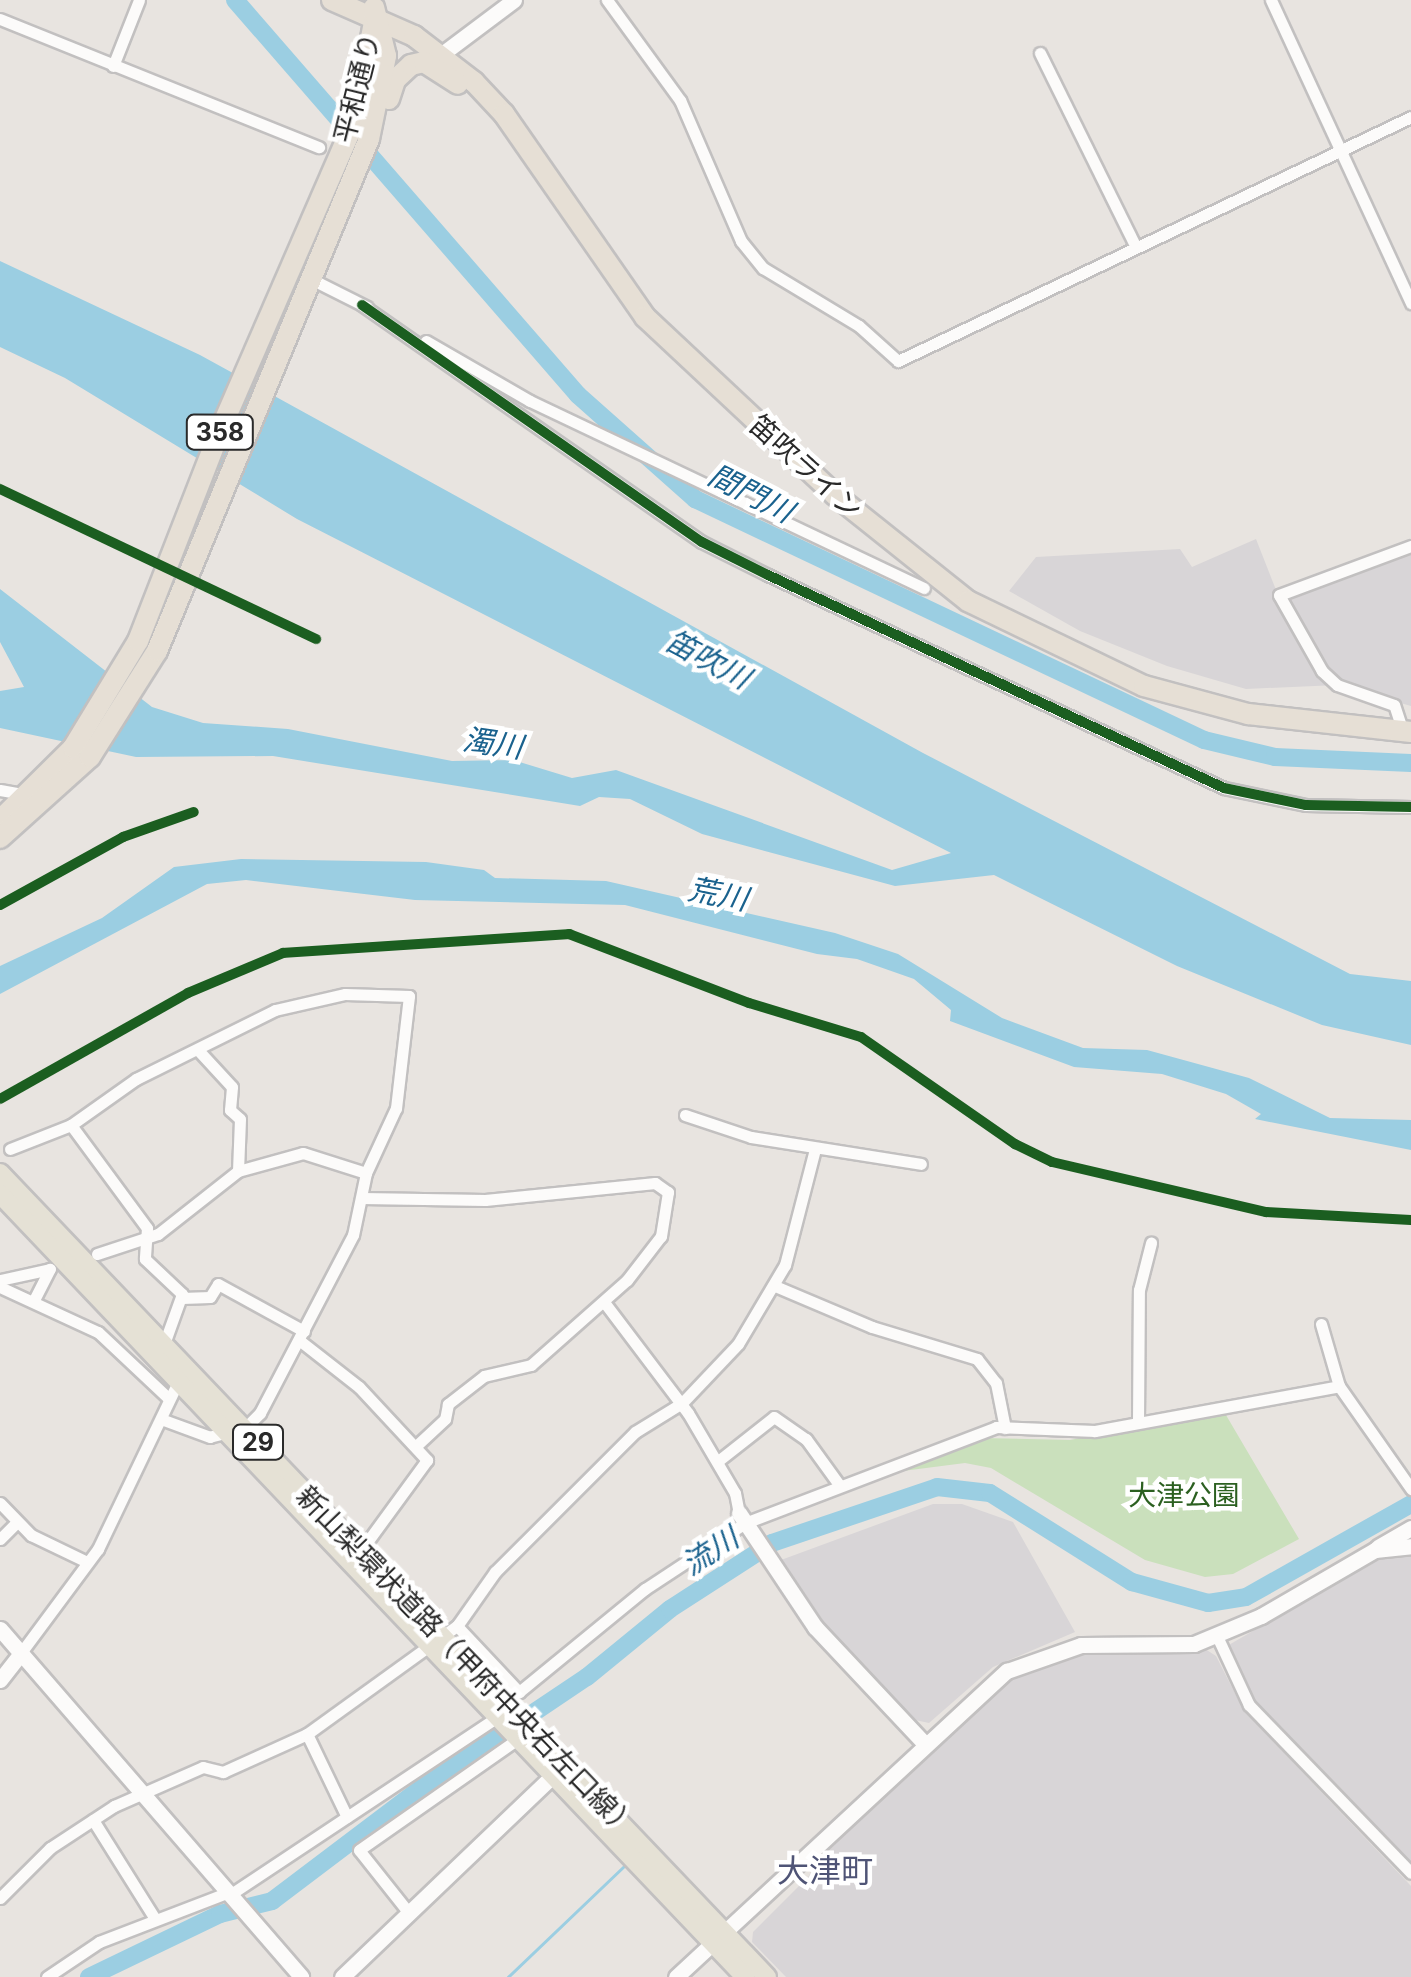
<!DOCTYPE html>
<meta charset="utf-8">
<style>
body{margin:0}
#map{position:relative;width:1411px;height:1977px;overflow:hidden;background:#e8e4e0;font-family:Inter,"Noto Sans JP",sans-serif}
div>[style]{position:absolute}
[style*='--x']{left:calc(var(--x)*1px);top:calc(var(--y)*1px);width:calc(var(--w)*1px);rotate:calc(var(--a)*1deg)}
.industrial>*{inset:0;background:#d8d5d7}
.green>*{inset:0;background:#cae0bc}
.water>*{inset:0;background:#9bcee2}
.stream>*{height:2.5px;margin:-1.25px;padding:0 1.25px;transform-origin:1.25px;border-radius:1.25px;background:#9bcee2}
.river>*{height:18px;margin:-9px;padding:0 9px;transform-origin:9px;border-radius:9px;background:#9bcee2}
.roads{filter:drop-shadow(2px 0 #c2c0c0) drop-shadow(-2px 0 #c2c0c0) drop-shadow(0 2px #c2c0c0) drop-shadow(0 -2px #c2c0c0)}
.minor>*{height:11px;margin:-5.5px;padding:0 5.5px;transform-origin:5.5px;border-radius:5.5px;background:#fcfbfa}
.tertiary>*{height:15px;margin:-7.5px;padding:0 7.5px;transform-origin:7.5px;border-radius:7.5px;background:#fcfbfa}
.primary>*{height:18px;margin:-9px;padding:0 9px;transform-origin:9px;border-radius:9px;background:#e5e1d5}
.trunk>*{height:20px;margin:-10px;padding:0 10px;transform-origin:10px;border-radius:10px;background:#e6dfd5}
.cycleway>*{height:10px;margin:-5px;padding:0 5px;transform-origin:5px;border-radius:5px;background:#1b5e20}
span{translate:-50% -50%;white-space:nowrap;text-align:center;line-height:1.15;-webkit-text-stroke:9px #fff;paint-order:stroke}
.shield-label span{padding:2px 8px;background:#fff;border:2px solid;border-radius:8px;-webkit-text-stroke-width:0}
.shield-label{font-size:25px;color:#2a2a2a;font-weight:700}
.street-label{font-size:28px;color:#2a2a2a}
.park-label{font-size:28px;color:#2c6021}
.water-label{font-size:30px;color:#1a628e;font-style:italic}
.quarter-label{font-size:32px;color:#4f5476}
</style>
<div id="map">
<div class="industrial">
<div style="clip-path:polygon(1256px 539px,1278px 595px,1411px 546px,1411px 706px,1337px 685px,1246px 689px,1167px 666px,1080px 631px,1009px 591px,1036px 557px,1180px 549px,1192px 567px)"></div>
<div style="clip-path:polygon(933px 1504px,962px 1504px,1013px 1522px,1075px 1632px,993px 1667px,929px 1723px,915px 1720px,823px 1624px,781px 1560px)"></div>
<div style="clip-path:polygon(1394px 1556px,1411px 1556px,1411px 1866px,1250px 1696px,1227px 1646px,1372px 1562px)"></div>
<div style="clip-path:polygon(1202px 1647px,1216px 1656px,1244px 1711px,1411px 1886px,1411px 1977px,786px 1977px,752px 1942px,753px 1932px,809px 1876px,819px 1856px,1017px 1675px,1087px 1651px)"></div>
</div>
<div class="green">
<div style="clip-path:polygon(1223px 1410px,1299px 1539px,1233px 1574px,1205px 1577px,1145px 1560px,991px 1468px,965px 1463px,895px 1472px,980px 1438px,1070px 1440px)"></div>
</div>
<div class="water">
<div style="clip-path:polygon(0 261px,200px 355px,923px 753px,1350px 974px,1411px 981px,1411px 1045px,1322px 1025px,1177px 966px,994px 875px,895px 886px,702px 834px,630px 799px,599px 797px,580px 806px,273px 756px,136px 757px,0 728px,0 691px,24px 687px,0 642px,0 589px,152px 707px,203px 723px,288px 729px,452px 761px,513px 760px,572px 778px,616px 770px,892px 870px,951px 853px,297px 519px,65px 378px,0 347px)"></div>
<div style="clip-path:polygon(241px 859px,426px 862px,484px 870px,495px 878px,606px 881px,835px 933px,898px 954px,1002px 1018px,1083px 1048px,1147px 1050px,1249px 1078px,1330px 1118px,1411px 1120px,1411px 1150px,1255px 1119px,1261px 1114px,1226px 1094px,1162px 1074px,1074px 1067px,950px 1021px,951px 1010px,914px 979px,857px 959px,817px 954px,625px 905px,415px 900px,246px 880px,207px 884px,0 994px,0 966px,102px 918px,174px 867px)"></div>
</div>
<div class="stream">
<div style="--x:508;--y:1977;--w:159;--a:-43.7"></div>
</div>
<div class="river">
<div style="--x:235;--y:0;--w:523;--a:49.03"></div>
<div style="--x:578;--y:395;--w:157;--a:41.6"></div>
<div style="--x:695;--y:499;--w:563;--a:25.34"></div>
<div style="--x:1204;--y:740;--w:73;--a:13.5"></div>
<div style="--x:1275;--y:757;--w:136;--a:2.5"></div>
<div style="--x:89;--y:1977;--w:145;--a:-25.7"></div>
<div style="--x:220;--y:1914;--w:54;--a:-14"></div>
<div style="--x:272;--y:1901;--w:189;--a:-37.1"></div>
<div style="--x:423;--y:1787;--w:197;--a:-33.9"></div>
<div style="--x:587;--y:1677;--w:107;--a:-39.3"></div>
<div style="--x:670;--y:1609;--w:121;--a:-32.9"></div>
<div style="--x:772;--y:1543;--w:174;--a:-18.7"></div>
<div style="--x:937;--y:1487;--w:53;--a:6.5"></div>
<div style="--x:990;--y:1493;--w:168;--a:32.1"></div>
<div style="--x:1132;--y:1582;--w:79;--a:15.4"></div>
<div style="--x:1208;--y:1603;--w:38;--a:-9"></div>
<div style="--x:1246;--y:1597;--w:189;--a:-29.4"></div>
</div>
<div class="roads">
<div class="minor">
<div style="--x:607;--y:0;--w:124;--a:53.9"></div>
<div style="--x:680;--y:100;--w:154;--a:66.6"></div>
<div style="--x:741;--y:241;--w:35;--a:51"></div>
<div style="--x:763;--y:268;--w:112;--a:31.1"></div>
<div style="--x:859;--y:326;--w:52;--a:41.9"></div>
<div style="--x:898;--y:361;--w:568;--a:-25.44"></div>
<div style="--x:1271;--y:0;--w:334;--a:65.2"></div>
<div style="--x:0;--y:19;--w:344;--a:21.9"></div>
<div style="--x:1040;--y:53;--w:216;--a:63.7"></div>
<div style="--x:113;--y:66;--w:71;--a:-68.5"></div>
<div style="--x:307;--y:277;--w:67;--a:26.6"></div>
<div style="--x:362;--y:305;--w:414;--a:34.9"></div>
<div style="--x:702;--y:542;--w:74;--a:26.6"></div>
<div style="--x:768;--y:575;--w:503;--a:25.04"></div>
<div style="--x:1224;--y:788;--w:84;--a:11.7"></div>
<div style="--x:1306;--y:805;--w:105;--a:1.1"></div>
<div style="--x:426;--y:341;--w:120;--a:30"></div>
<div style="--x:530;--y:401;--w:436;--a:25.4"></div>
<div style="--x:1403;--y:732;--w:28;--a:-108"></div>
<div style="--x:1394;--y:705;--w:60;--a:-160.7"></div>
<div style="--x:1337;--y:685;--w:21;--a:-137"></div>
<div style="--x:1322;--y:671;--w:87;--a:-119.5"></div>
<div style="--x:1279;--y:595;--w:141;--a:-20.4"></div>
<div style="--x:0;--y:790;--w:28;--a:10"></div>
<div style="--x:198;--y:1050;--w:50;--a:47.4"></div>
<div style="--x:232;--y:1087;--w:23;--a:95"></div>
<div style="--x:230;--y:1110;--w:13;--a:42"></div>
<div style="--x:240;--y:1119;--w:52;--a:92.2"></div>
<div style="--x:685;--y:1115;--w:70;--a:18.4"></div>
<div style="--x:751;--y:1137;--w:172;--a:9"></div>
<div style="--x:71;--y:1125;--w:128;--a:53.6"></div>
<div style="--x:147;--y:1228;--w:31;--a:94"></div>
<div style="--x:145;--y:1259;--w:51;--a:43.4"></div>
<div style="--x:182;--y:1294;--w:53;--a:109.8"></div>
<div style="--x:10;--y:1149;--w:66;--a:-21.5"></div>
<div style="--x:71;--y:1125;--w:80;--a:-35.3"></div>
<div style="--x:136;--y:1079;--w:155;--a:-26.4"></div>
<div style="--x:275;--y:1010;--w:72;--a:-12.9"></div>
<div style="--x:345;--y:994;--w:64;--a:1.8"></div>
<div style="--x:409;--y:996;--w:113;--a:96.6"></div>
<div style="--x:396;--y:1108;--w:72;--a:114.8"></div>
<div style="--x:366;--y:1173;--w:63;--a:101.8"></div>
<div style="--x:353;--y:1235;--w:201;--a:117.6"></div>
<div style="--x:260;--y:1413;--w:21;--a:135"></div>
<div style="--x:245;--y:1428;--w:36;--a:166"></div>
<div style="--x:210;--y:1437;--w:52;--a:-159.8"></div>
<div style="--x:362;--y:1198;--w:123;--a:0.9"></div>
<div style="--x:485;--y:1200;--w:171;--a:-5.7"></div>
<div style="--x:655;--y:1183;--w:16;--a:35"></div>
<div style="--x:668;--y:1192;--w:45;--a:99"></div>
<div style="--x:661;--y:1236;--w:56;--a:127.7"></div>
<div style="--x:627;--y:1280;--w:128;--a:138.5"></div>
<div style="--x:531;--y:1365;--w:48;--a:166.8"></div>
<div style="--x:484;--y:1376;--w:46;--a:142.1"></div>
<div style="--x:448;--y:1404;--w:15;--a:101"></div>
<div style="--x:445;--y:1419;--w:40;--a:137"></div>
<div style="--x:97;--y:1254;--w:64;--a:-18.2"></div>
<div style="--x:158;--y:1234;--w:102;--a:-38.2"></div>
<div style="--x:238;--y:1171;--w:67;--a:-15.5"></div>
<div style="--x:303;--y:1153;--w:66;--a:17.6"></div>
<div style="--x:0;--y:1280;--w:51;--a:-12.4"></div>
<div style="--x:775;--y:1286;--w:105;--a:22.9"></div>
<div style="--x:872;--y:1327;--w:110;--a:16.9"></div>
<div style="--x:977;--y:1359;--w:31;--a:52"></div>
<div style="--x:996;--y:1383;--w:46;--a:78.7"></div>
<div style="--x:0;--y:1287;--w:108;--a:24.7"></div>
<div style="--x:98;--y:1332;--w:96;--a:43.3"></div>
<div style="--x:182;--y:1298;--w:28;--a:-2"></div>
<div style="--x:210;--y:1297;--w:15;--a:-58"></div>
<div style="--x:218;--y:1284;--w:98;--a:28.7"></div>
<div style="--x:34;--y:1300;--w:35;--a:-63"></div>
<div style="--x:604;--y:1302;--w:139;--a:52.9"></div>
<div style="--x:688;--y:1413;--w:93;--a:59.6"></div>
<div style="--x:735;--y:1493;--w:20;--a:79"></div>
<div style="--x:1321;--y:1324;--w:65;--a:73.8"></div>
<div style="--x:1339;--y:1386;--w:126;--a:55"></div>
<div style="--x:299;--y:1340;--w:76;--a:38.1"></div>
<div style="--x:359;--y:1387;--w:100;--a:47"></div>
<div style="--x:427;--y:1460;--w:114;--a:126.1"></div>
<div style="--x:1138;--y:1422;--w:132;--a:-89.6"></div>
<div style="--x:1139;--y:1290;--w:49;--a:-75.7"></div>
<div style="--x:718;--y:1461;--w:71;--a:-38.2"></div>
<div style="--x:774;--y:1417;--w:39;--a:35"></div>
<div style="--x:806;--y:1439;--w:58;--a:54.1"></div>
<div style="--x:0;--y:1503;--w:45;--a:45.9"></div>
<div style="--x:31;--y:1535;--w:62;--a:25.7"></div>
<div style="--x:0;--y:1539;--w:23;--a:-45"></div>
<div style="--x:457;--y:1626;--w:91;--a:46.8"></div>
<div style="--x:519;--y:1692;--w:163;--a:-39.3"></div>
<div style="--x:645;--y:1589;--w:120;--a:-33.4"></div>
<div style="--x:745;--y:1523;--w:269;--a:-20.9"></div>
<div style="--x:996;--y:1427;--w:99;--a:2.3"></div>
<div style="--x:1095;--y:1431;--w:248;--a:-10.4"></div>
<div style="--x:1216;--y:1634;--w:78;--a:65.1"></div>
<div style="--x:1249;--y:1705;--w:233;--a:46"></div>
<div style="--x:20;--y:1654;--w:131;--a:-53.4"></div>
<div style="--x:98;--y:1549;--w:185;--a:-64.4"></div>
<div style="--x:307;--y:1734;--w:92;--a:64.3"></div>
<div style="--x:93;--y:1820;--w:117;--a:57.9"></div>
<div style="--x:231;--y:1894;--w:325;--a:-33.6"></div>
<div style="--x:0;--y:1898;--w:71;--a:-45"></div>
<div style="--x:50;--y:1848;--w:77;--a:-33.3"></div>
<div style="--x:114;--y:1806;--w:97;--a:-23.7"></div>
<div style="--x:203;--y:1767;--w:21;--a:14"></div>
<div style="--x:223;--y:1772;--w:92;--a:-24.3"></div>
<div style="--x:307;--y:1734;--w:185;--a:-35.8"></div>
<div style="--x:457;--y:1626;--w:66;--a:-54.9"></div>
<div style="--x:495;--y:1572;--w:198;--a:-45"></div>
<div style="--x:635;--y:1432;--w:55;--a:-31.7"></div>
<div style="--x:682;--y:1403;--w:81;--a:-46.5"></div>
<div style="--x:738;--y:1344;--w:92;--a:-59.3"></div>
<div style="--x:785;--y:1265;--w:120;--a:-75.5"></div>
<div style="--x:409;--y:1913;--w:80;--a:-128.4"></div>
<div style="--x:359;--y:1850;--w:195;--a:-35"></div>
<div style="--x:47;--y:1977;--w:63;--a:-33.9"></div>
<div style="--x:99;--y:1942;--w:139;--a:-21"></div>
</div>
<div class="tertiary">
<div style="--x:442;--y:54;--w:90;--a:-36.9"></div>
<div style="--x:739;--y:1513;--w:137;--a:56.3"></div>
<div style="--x:815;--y:1627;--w:159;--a:46.8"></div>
<div style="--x:1378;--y:1547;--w:38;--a:-30"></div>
<div style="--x:0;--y:1629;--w:460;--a:49.1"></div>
<div style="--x:0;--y:1680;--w:33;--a:-52"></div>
<div style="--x:342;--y:1977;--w:301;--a:-43.7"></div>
<div style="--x:676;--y:1977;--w:451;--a:-42.8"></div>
<div style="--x:1007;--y:1671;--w:78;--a:-19.4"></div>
<div style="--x:1081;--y:1645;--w:113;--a:-0.5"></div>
<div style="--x:1194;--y:1644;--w:73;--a:-22.7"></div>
<div style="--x:1261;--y:1616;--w:132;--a:-30.1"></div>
<div style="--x:1375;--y:1550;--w:36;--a:-6"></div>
</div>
<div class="primary">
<div style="--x:0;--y:1173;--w:1111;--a:46.35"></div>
<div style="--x:0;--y:1194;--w:1081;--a:46.42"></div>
</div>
<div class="trunk">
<div style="--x:332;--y:0;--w:90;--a:23.7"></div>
<div style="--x:414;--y:36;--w:76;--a:37.5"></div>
<div style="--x:474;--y:82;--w:44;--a:46.8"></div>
<div style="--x:504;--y:114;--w:247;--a:55.2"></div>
<div style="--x:645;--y:317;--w:260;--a:43.1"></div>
<div style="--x:835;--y:495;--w:170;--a:38.6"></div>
<div style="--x:968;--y:601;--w:195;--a:25.8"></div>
<div style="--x:1144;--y:686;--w:108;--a:15.1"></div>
<div style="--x:1248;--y:714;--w:164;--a:6.3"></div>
<div style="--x:389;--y:99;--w:20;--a:-72"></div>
<div style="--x:395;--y:80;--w:22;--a:-43"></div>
<div style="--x:411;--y:65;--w:13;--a:-13"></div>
<div style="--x:424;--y:62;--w:40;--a:32.9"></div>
<div style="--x:0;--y:820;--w:103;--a:-44.6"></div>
<div style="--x:73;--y:748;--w:125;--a:-58.7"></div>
<div style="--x:138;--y:641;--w:231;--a:-68.7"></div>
<div style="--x:222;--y:426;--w:334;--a:-66.5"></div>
<div style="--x:355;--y:120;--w:105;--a:-79"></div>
<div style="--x:0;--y:838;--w:121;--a:-42"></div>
<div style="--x:90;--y:757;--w:125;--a:-57.7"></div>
<div style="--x:157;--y:651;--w:554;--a:-67.51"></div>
<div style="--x:369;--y:139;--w:85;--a:-78.4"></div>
<div style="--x:386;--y:56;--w:50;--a:-103.8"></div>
</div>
</div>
<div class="cycleway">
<div style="--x:362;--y:305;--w:414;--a:34.9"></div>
<div style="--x:702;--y:542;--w:74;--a:26.6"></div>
<div style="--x:768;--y:575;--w:503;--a:25.04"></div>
<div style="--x:1224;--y:788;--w:84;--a:11.7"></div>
<div style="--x:1306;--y:805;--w:105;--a:1.1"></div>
<div style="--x:0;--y:489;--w:350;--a:25.4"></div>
<div style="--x:0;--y:905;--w:141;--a:-28.9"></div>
<div style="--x:123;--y:837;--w:75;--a:-19.4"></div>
<div style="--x:0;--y:1099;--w:216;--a:-29.4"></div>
<div style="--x:188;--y:993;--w:103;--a:-22.8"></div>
<div style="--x:283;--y:953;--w:287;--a:-3.8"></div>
<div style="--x:569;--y:934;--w:193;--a:21"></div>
<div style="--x:749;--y:1003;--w:117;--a:16.9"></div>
<div style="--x:861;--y:1037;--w:188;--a:34.8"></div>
<div style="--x:1015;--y:1144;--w:41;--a:25.9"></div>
<div style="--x:1052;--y:1162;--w:220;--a:13.2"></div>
<div style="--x:1266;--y:1212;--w:145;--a:3.2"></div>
</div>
<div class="shield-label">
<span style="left:220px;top:432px">358</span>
<span style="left:258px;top:1442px">29</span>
</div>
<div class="street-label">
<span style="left:357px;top:88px;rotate:-76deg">平和通り</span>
<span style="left:806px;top:467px;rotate:42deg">笛吹ライン</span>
<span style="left:467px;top:1662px;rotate:46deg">新山梨環状道路（甲府中央右左口線）</span>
</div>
<div class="park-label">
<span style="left:1184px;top:1495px">大津公園</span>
</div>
<div class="water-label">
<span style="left:751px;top:493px;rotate:27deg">間門川</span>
<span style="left:708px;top:659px;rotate:28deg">笛吹川</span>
<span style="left:493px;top:743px;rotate:8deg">濁川</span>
<span style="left:718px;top:894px;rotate:11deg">荒川</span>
<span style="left:710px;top:1551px;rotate:-33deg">流川</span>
</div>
<div class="quarter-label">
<span style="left:825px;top:1871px">大津町</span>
</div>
</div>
